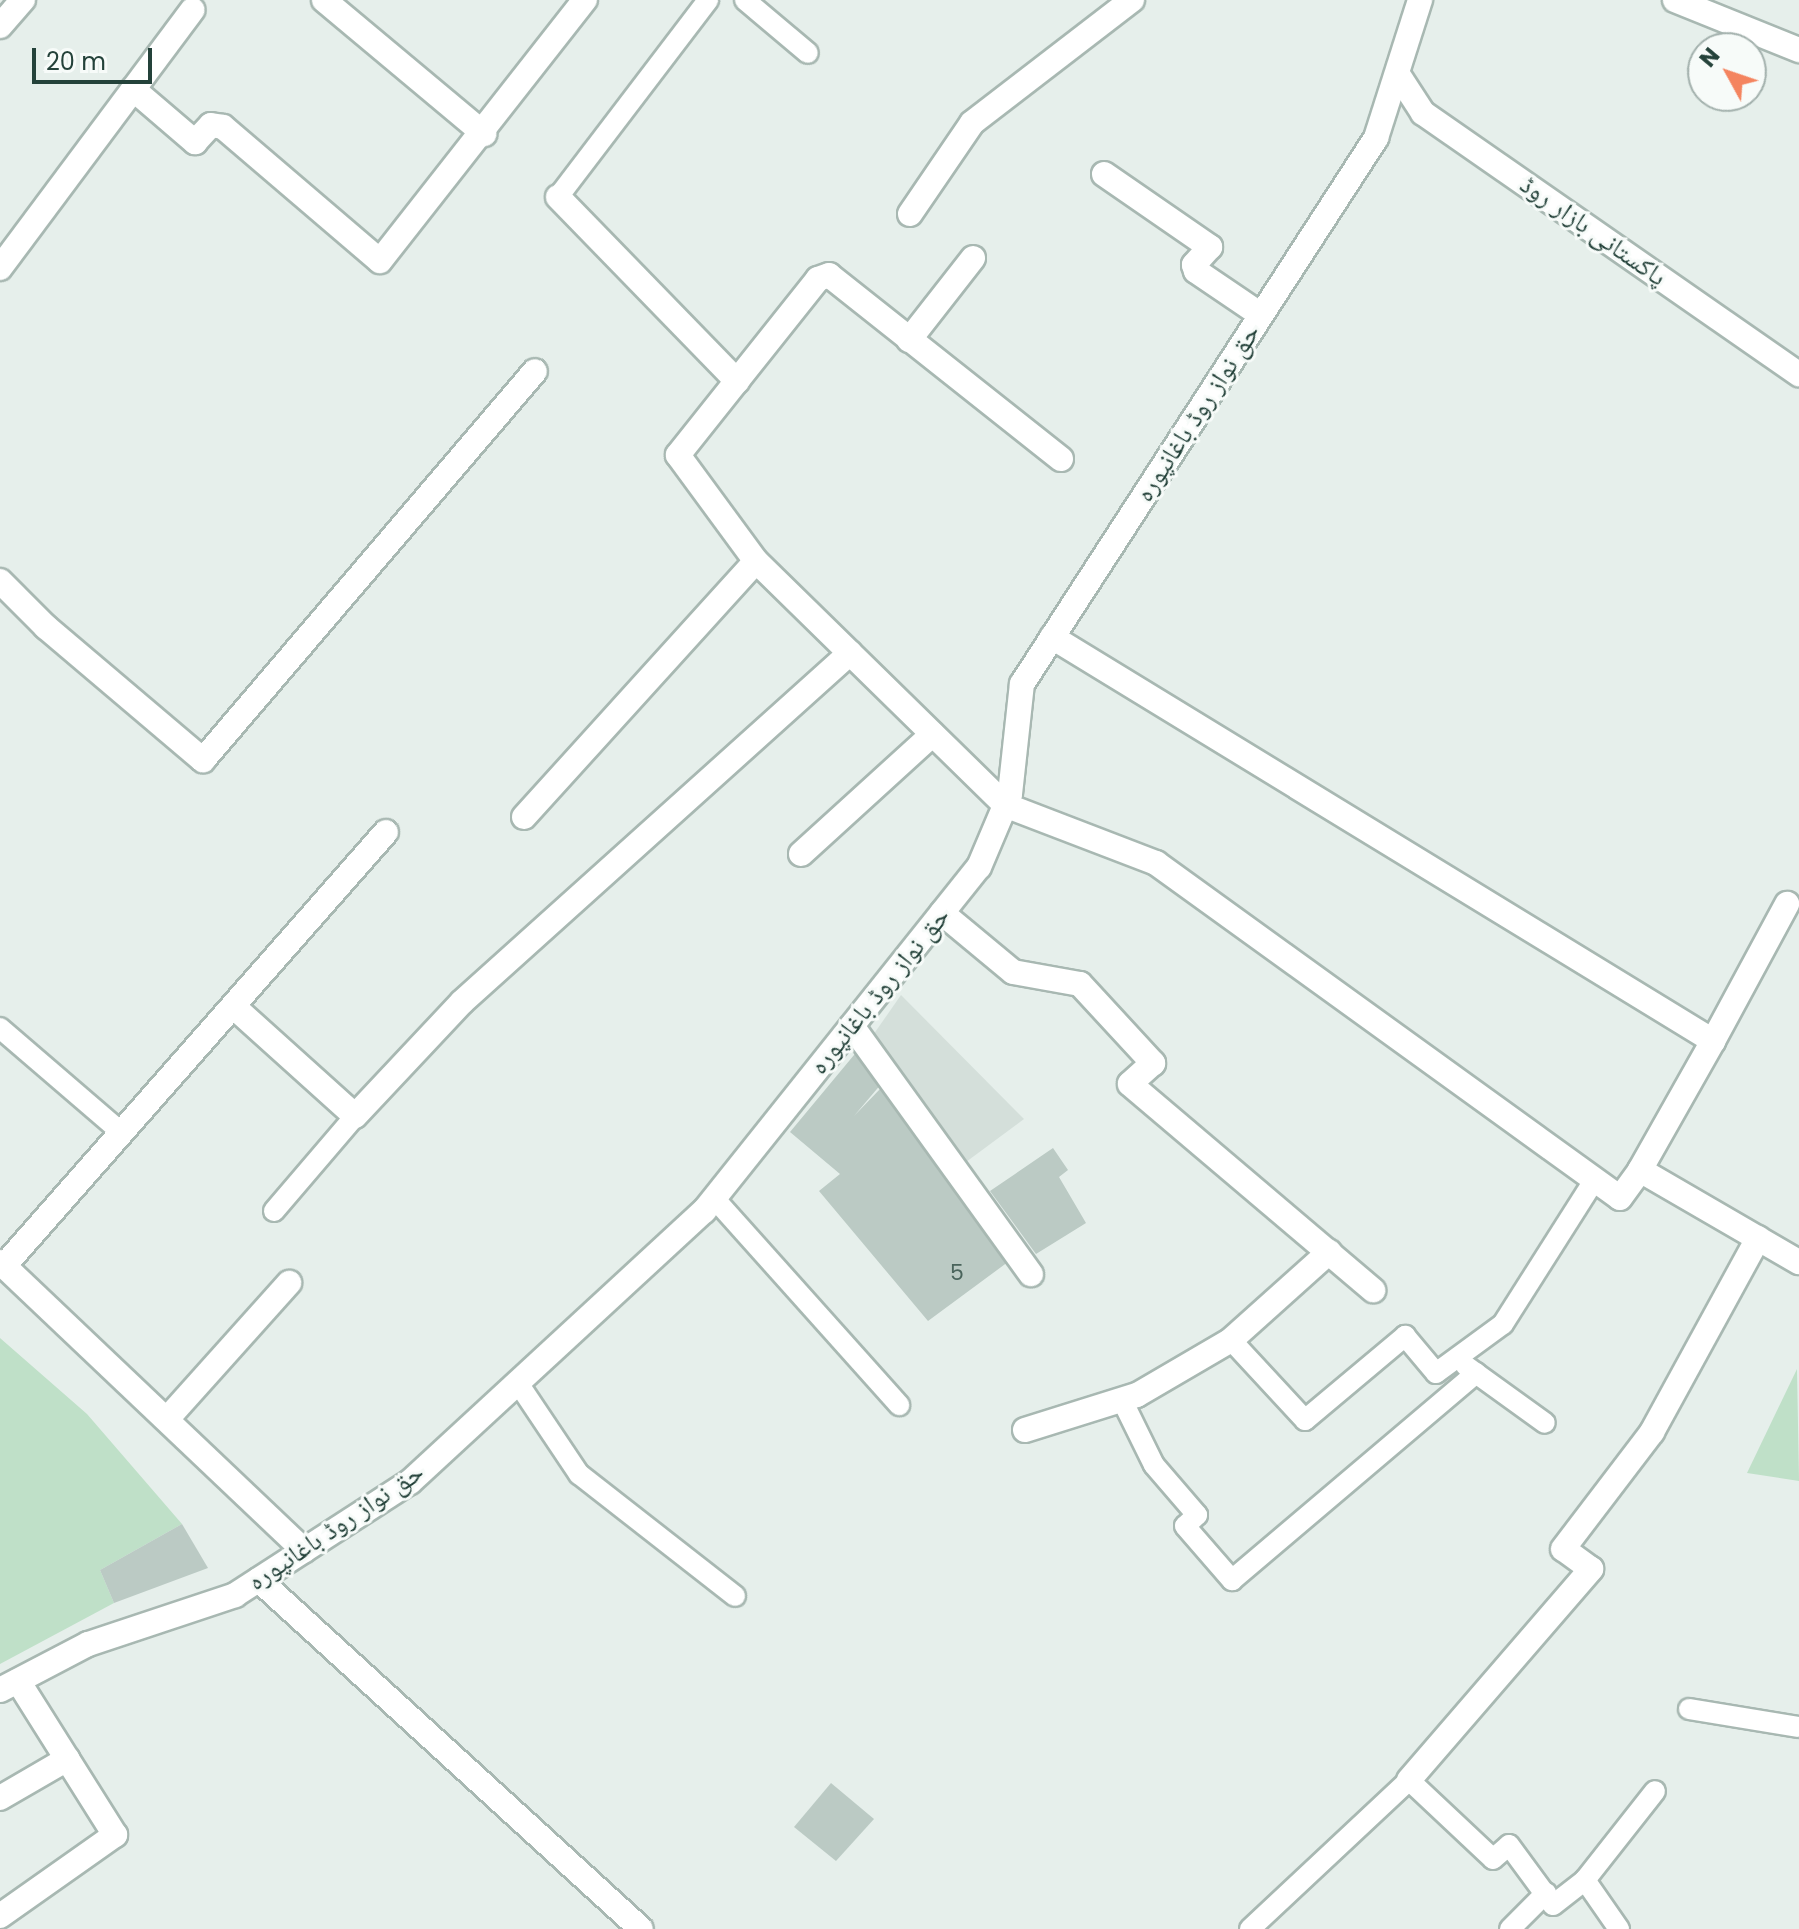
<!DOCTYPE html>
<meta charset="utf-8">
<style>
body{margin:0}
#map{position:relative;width:1799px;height:1929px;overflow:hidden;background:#e6efeb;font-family:Poppins,"Noto Naskh Arabic",sans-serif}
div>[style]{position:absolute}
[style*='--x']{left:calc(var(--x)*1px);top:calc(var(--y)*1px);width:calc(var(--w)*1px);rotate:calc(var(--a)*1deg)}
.built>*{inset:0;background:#d4dfda}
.green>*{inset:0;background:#bfe0c8}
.building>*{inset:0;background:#bbcac4}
.roads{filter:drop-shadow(2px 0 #a8b8b2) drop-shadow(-2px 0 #a8b8b2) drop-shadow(0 2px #a8b8b2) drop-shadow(0 -2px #a8b8b2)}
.lane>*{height:20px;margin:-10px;padding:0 10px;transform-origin:10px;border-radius:10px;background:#fff}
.street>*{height:24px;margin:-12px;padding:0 12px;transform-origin:12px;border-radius:12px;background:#fff}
.secondary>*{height:24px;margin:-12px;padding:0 12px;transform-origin:12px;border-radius:12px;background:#fff}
span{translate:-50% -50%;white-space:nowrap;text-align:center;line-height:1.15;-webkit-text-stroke:6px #f7fbf9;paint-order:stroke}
.number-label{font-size:22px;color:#4a645c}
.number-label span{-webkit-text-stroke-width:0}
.street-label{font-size:26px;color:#24423a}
.north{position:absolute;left:1687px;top:32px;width:80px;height:80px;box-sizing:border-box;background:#f7fbf9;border:2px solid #a3b1ad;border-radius:50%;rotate:310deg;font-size:22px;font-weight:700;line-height:32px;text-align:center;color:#24423a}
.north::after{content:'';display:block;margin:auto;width:28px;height:36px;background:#f4845f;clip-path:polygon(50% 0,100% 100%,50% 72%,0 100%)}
.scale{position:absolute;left:32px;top:48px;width:120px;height:36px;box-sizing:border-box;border:4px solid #24423a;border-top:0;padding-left:10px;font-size:24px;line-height:28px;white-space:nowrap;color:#24423a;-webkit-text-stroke:6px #f7fbf9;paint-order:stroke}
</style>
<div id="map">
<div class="built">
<div style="clip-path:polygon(901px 995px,1024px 1119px,966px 1162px,871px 1038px)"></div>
</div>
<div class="green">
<div style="clip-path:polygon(0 1338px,87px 1414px,182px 1524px,100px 1570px,114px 1603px,0 1664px)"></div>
<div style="clip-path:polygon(1797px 1369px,1799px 1481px,1747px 1473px)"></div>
</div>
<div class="building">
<div style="clip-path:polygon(859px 1049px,882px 1083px,854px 1116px,881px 1088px,1012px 1259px,928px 1321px,819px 1191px,840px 1174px,790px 1132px)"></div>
<div style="clip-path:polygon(1053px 1148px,1068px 1170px,1059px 1177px,1086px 1223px,1036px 1254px,990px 1191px)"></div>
<div style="clip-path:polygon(182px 1524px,208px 1568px,114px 1603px,100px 1570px)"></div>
<div style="clip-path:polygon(831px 1783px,874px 1819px,836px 1861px,794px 1827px)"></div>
</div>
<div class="roads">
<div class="lane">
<div style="--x:745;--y:0;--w:82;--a:40.1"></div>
<div style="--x:558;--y:197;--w:248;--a:-52.7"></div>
<div style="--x:0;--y:1028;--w:161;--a:40.7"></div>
<div style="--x:714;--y:1198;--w:278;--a:48.2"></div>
<div style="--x:274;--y:1211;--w:125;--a:-49.5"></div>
<div style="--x:1231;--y:1340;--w:109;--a:47.2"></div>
<div style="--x:1305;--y:1420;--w:131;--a:-40"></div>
<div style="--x:1405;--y:1336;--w:48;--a:50"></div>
<div style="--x:1436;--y:1373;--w:83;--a:-36.2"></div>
<div style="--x:1503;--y:1324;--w:172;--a:-57.6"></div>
<div style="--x:1466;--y:1366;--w:97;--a:35.8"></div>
<div style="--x:518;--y:1383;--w:110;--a:56.2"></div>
<div style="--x:579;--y:1474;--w:198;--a:38"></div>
<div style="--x:1122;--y:1400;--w:72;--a:63.8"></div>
<div style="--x:1154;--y:1465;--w:66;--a:49.3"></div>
<div style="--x:1197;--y:1515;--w:16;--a:137"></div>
<div style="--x:1185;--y:1526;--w:72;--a:49"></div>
<div style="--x:1232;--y:1580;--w:320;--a:-40.3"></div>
<div style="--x:1689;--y:1709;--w:111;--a:9.3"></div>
<div style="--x:1250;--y:1929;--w:218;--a:-43.1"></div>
<div style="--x:1409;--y:1780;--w:115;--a:43.2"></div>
<div style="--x:1493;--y:1859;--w:21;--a:-41"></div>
<div style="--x:1509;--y:1845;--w:74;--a:53.7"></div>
<div style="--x:1553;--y:1905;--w:41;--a:-38"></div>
<div style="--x:1510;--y:1929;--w:51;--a:-45"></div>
<div style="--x:1619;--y:1929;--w:60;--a:-124.8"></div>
<div style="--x:1585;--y:1880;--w:113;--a:-51.8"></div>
</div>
<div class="street">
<div style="--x:324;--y:0;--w:209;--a:39.9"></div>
<div style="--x:1675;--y:0;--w:134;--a:22"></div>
<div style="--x:0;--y:26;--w:35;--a:-49"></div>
<div style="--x:1399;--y:76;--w:44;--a:57"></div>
<div style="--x:1423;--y:113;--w:458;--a:34.8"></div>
<div style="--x:133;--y:89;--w:82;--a:40.5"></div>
<div style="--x:195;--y:142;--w:23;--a:-47"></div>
<div style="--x:211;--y:125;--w:12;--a:9"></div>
<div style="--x:223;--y:127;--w:206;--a:40.5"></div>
<div style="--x:380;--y:261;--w:332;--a:-51.9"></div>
<div style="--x:1104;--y:174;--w:129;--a:34.6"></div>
<div style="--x:1210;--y:247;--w:24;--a:132"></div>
<div style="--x:1194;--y:265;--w:6;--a:72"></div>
<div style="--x:1196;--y:271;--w:78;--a:34.1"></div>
<div style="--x:558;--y:197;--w:257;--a:45.8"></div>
<div style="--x:910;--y:214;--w:110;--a:-55.7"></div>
<div style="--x:972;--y:123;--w:202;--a:-37.6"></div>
<div style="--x:0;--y:268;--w:322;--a:-53.3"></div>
<div style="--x:909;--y:340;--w:104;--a:-52"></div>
<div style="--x:1061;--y:459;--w:296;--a:-141.6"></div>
<div style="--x:829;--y:275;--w:12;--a:160"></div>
<div style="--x:818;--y:279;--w:225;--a:128.5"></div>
<div style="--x:678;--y:455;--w:132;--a:53.7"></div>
<div style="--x:756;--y:561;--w:349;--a:44.4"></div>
<div style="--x:1005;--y:805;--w:162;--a:21"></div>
<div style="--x:1156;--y:863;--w:572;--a:35.83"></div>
<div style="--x:1620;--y:1198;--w:34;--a:-54"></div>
<div style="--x:1640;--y:1170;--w:184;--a:30.1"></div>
<div style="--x:0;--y:581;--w:65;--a:45"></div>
<div style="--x:46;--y:627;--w:206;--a:40.3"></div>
<div style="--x:203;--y:760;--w:511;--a:-49.52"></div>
<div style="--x:1052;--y:637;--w:775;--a:31.43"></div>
<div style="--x:1713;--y:1041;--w:148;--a:119.5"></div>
<div style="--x:524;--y:817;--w:345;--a:-47.8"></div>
<div style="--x:801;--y:854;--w:178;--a:-42.3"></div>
<div style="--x:942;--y:913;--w:92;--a:39.7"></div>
<div style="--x:1013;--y:972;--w:68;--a:10.2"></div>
<div style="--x:1080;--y:984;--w:108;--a:47.3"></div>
<div style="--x:1153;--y:1063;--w:31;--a:138"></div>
<div style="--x:1130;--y:1084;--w:319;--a:40.3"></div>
<div style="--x:233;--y:1006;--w:164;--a:42"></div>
<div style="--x:355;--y:1116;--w:156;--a:-46.8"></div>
<div style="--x:462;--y:1002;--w:522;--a:-41.97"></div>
<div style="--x:852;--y:1026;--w:306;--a:54.2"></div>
<div style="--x:1713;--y:1041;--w:156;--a:-61.6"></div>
<div style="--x:0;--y:1262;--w:419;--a:43.5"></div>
<div style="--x:4;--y:1266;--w:578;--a:-48.65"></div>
<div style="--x:167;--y:1419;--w:183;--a:-48.1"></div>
<div style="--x:1025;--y:1430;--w:117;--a:-17.4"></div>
<div style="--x:1137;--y:1395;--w:109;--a:-30.3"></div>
<div style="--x:1231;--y:1340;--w:132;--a:-41.9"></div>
<div style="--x:259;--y:1580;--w:517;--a:42.42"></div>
<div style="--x:1409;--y:1780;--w:279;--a:-49.2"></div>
<div style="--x:1591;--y:1569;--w:34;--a:-144"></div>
<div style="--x:1563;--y:1549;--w:147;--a:-52.7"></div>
<div style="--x:1652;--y:1432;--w:221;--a:-61.3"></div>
<div style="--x:0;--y:1798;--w:78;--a:-30.2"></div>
<div style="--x:0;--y:1916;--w:141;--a:-35.2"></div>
<div style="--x:115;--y:1835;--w:182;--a:-122.2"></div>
</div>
<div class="secondary">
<div style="--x:0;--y:1690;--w:99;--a:-27.6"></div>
<div style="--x:88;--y:1644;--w:155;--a:-18.4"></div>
<div style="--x:235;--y:1595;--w:208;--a:-32.9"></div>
<div style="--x:410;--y:1482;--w:400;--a:-42.7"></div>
<div style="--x:704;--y:1211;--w:440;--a:-51.4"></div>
<div style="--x:979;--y:867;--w:79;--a:-67"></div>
<div style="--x:1010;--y:794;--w:111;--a:-83.8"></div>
<div style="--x:1022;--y:684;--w:651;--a:-57.04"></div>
<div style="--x:1376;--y:138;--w:145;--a:-72.3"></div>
</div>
</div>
<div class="number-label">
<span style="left:957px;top:1273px">5</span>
</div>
<div class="street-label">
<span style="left:1593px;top:231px;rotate:35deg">پاکستانی بازار روڈ</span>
<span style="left:1198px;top:413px;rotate:-57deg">حق نواز روڈ باغانپورہ</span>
<span style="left:880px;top:991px;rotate:-51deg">حق نواز روڈ باغانپورہ</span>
<span style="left:336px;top:1527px;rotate:-34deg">حق نواز روڈ باغانپورہ</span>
</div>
<div class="north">N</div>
<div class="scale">20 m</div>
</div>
